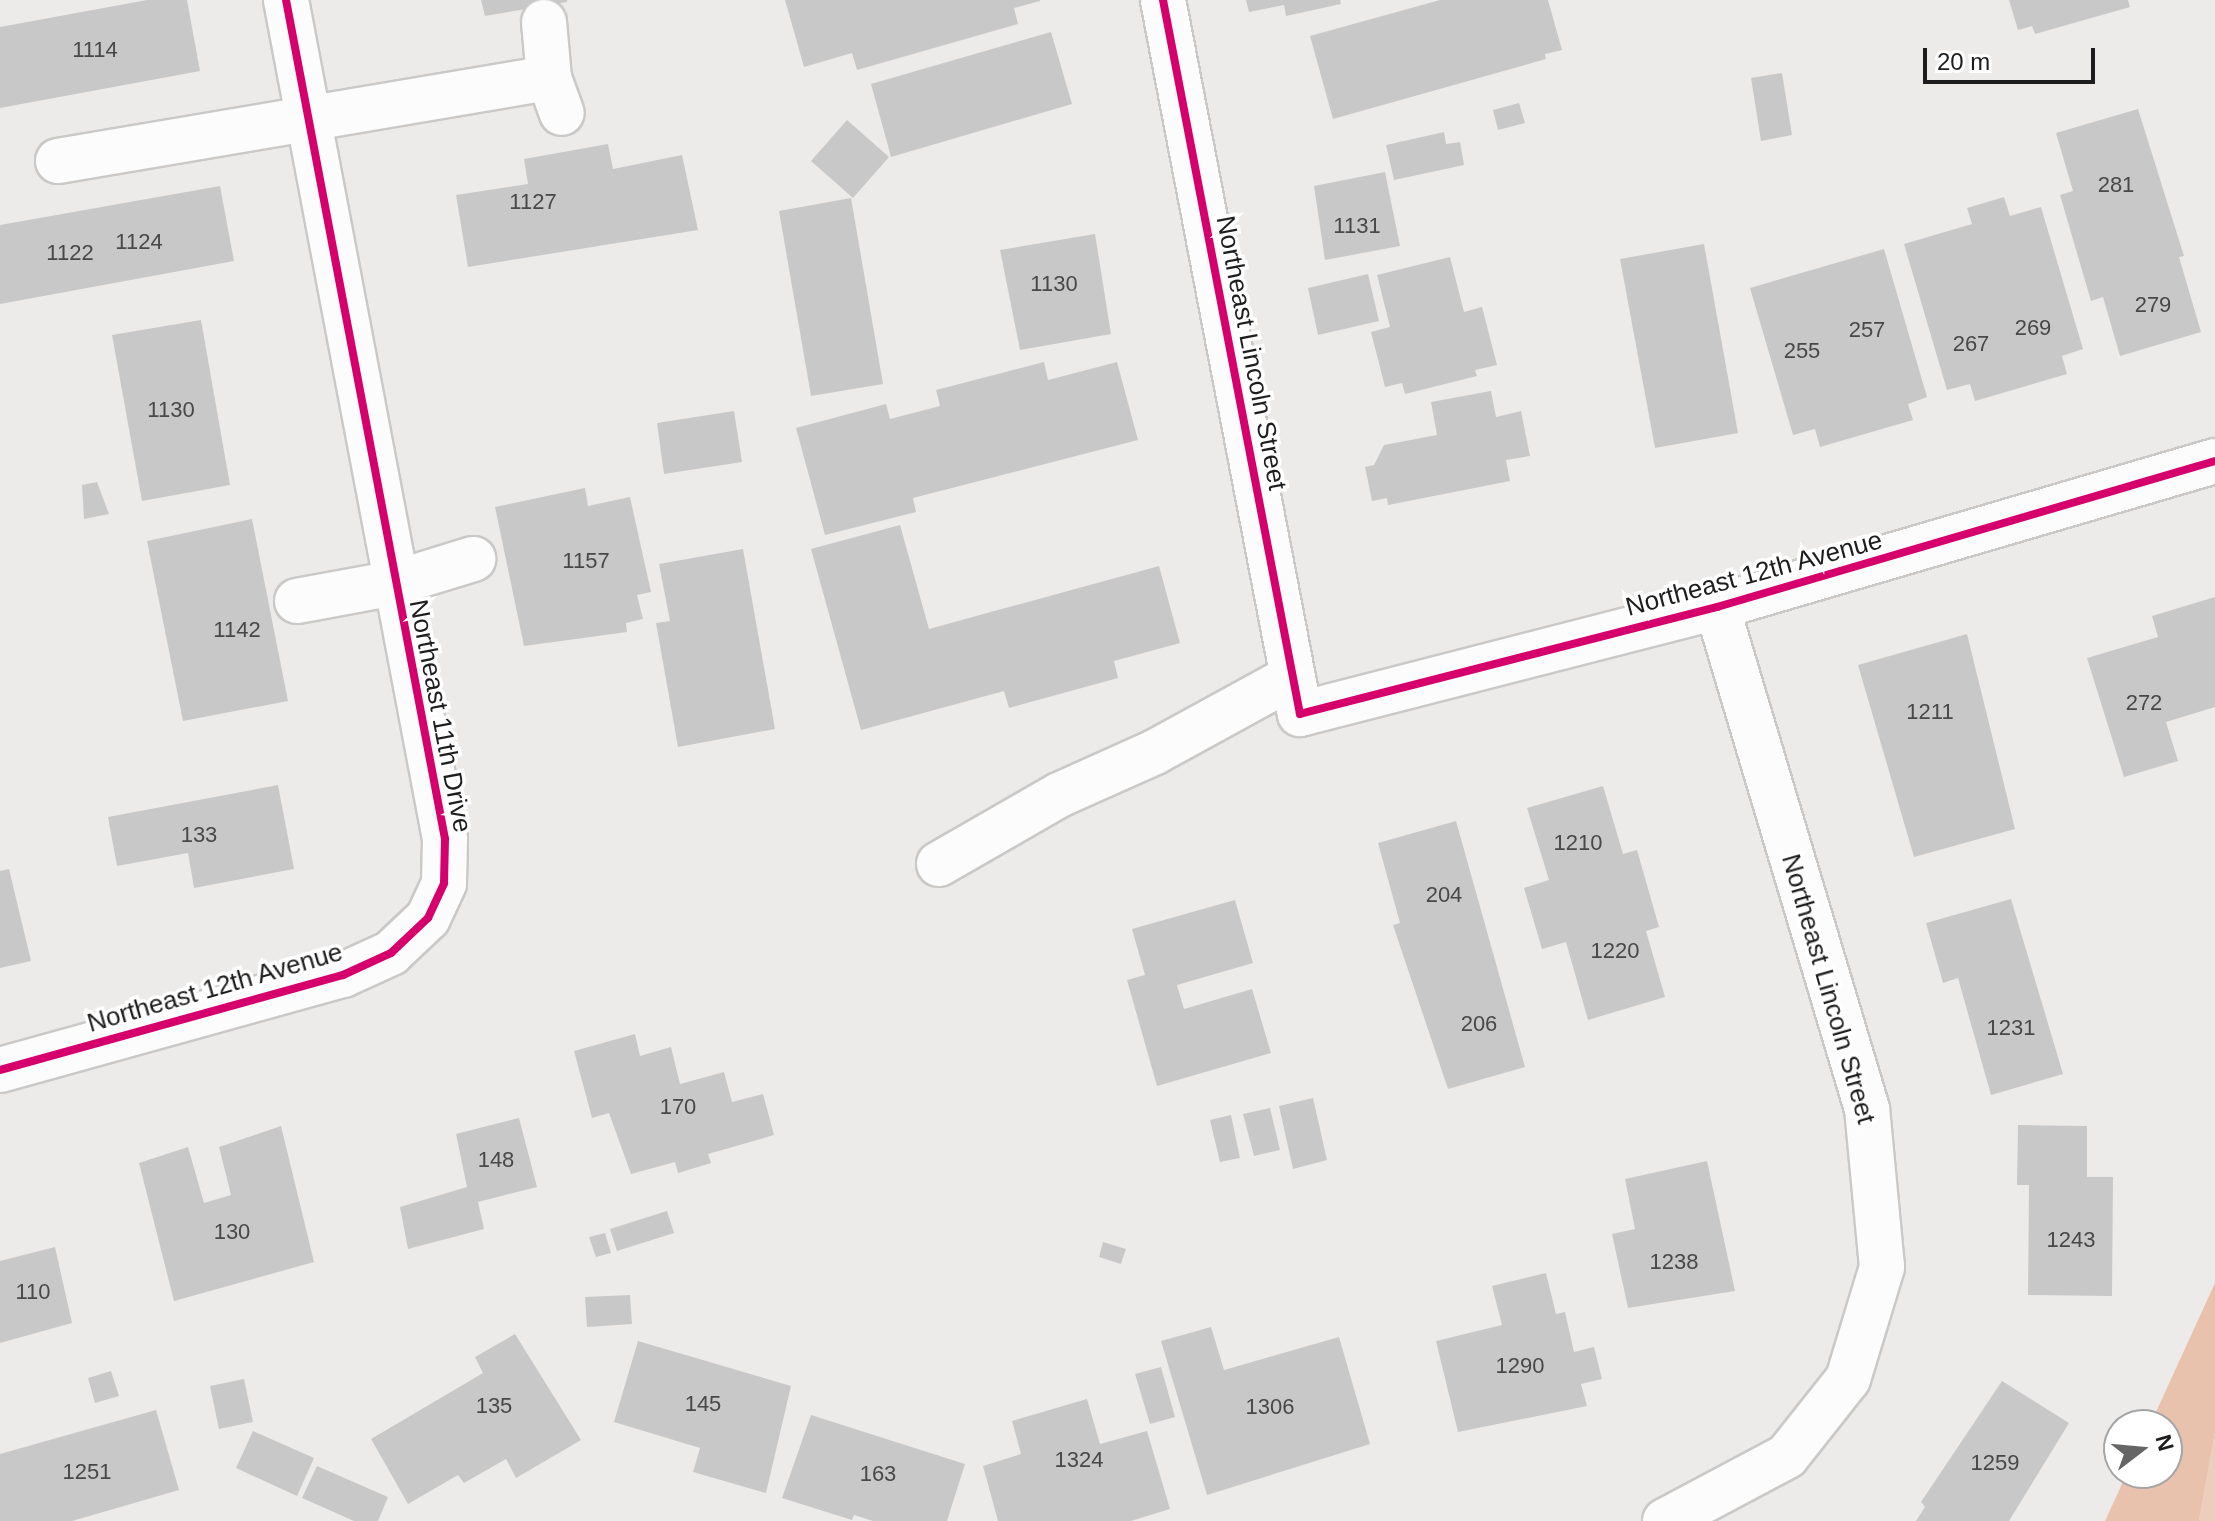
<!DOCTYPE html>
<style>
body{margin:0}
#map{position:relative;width:2215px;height:1521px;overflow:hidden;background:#edebea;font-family:Helvetica,sans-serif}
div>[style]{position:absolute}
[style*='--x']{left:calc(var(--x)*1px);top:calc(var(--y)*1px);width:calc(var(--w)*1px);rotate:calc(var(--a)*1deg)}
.green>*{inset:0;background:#edcdbb}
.forest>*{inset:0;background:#e8c2ac}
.building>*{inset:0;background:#c9c8c8}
.roads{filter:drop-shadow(2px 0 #cac9c8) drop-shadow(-2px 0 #cac9c8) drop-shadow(0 2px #cac9c8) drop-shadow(0 -2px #cac9c8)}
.minor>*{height:44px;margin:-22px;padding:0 22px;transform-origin:22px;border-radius:22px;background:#fcfcfc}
.cycleway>*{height:8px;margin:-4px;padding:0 4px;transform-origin:4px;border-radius:4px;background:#d6006c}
span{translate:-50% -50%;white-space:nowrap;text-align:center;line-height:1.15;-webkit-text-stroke:7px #fff;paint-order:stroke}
.number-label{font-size:22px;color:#494848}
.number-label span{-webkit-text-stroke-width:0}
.street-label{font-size:26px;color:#1e1d1d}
.north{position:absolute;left:2103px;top:1409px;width:80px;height:80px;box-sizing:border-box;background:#fff;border:2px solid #a5a5a5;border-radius:50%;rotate:74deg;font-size:22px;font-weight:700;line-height:32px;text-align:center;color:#1e1d1d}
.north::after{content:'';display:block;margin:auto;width:28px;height:36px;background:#666565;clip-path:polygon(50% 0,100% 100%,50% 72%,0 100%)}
.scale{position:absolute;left:1923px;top:48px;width:172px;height:36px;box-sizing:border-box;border:4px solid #1e1d1d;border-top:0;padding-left:10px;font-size:24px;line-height:28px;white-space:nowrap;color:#1e1d1d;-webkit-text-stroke:6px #fff;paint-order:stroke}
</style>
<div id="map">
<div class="green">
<div style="clip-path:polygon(2215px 1432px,2215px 1521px,2199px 1521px)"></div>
</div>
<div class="forest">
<div style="clip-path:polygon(2215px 1283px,2215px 1432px,2199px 1521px,2105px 1521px,2127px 1473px,2167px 1473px,2167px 1425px,2150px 1425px)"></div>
</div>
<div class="building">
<div style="clip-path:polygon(147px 0,187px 0,200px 71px,0 108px,0 27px)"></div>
<div style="clip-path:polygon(481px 0,567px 0,567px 2px,485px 16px)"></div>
<div style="clip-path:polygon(785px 0,1040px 0,1040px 1px,1014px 8px,1018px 24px,857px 70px,852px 53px,804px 67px)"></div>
<div style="clip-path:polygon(1246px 0,1340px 0,1341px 4px,1286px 16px,1284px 5px,1249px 12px)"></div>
<div style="clip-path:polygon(1440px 0,1548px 0,1562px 50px,1545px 54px,1546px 59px,1333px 119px,1310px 36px)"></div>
<div style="clip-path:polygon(2009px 0,2128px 0,2130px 7px,2035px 34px,2032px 26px,2018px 30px)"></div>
<div style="clip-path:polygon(1051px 32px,1072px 104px,891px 157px,871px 84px)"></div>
<div style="clip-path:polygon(1782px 73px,1792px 135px,1761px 141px,1751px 78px)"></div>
<div style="clip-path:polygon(1519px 103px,1525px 123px,1498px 130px,1493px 110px)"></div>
<div style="clip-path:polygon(2138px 109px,2184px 256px,2179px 257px,2201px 332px,2120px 356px,2103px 297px,2091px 301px,2060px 195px,2073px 191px,2056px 133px)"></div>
<div style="clip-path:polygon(847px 120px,889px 157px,853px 198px,811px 161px)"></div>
<div style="clip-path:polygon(1444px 132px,1446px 144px,1460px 142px,1464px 165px,1394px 180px,1386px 145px)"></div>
<div style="clip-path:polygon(608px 144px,613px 169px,682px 155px,698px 230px,468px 267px,456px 195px,528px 184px,524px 159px)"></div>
<div style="clip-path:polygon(1385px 172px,1400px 246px,1325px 260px,1314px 186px)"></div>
<div style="clip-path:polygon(220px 186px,234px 261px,0 304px,0 225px)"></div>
<div style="clip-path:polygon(2004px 197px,2010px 216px,2041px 207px,2083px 349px,2062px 356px,2067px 374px,1975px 401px,1970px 384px,1947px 390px,1904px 244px,1972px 224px,1967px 208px)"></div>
<div style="clip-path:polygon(851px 198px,883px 384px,811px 396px,779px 211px)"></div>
<div style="clip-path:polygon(1095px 234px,1111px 334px,1020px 350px,1000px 250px)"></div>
<div style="clip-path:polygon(1704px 244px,1738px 433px,1655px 448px,1620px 259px)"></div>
<div style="clip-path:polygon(1884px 249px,1927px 397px,1908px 404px,1913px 420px,1820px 447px,1815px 429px,1793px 435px,1750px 288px)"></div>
<div style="clip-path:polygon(1450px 257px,1464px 312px,1482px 307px,1497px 365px,1475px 370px,1477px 376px,1405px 394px,1402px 383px,1385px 387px,1371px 332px,1390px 327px,1377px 275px)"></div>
<div style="clip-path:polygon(1368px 274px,1379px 321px,1318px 335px,1308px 288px)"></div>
<div style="clip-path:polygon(201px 320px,230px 485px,142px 501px,112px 335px)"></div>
<div style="clip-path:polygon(1044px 362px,1048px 380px,1117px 362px,1138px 440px,913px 498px,916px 512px,825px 535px,796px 428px,886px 404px,890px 419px,940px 406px,936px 390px)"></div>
<div style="clip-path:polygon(1491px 391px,1496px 417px,1521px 411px,1530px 456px,1506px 460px,1510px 481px,1388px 505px,1387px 498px,1372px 501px,1365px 467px,1374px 465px,1384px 445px,1437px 435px,1431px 402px)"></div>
<div style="clip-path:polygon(734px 411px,742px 462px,664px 474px,657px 423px)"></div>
<div style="clip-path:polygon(97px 482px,109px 514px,84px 519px,82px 485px)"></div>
<div style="clip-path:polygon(585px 488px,588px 506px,630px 497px,651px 592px,637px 595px,643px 619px,626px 623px,627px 632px,524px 646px,495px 507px)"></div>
<div style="clip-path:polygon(252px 519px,288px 701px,183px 721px,147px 541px)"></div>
<div style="clip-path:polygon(900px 525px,929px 629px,1159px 566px,1180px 643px,1114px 661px,1118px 678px,1009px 708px,1004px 691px,861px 730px,811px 549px)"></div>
<div style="clip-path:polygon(743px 549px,775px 729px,678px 747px,656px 623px,670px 621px,659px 564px)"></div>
<div style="clip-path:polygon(2215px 597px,2215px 707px,2166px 722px,2178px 761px,2124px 777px,2087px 658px,2158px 637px,2152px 616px)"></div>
<div style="clip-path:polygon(1967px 634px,2015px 829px,1914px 857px,1858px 665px)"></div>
<div style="clip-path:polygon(278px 785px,294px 869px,194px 888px,188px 853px,117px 866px,108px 817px)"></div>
<div style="clip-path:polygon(1603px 786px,1623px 854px,1637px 850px,1659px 927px,1646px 931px,1665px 997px,1588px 1020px,1566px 942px,1542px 949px,1524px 888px,1549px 880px,1527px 808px)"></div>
<div style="clip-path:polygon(1456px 821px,1525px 1067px,1448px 1089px,1393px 925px,1400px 923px,1378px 843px)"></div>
<div style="clip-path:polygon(9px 869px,31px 961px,0 968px,0 871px)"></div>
<div style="clip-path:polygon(2011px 899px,2063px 1074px,1991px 1095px,1958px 978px,1943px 983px,1926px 923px)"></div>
<div style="clip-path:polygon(1235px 900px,1253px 963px,1177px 985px,1184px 1009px,1252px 989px,1271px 1053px,1157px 1086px,1127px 980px,1145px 975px,1132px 929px)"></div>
<div style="clip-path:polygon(635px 1034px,640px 1056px,671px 1047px,680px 1084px,724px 1072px,732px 1102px,763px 1094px,774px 1135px,708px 1154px,711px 1163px,678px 1173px,675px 1162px,631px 1174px,609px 1113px,592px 1118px,574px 1051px)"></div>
<div style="clip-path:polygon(1313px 1098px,1327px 1160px,1293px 1169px,1279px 1106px)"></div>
<div style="clip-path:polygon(1270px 1108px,1280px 1150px,1254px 1156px,1243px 1114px)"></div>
<div style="clip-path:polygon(1231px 1115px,1240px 1158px,1220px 1162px,1210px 1120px)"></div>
<div style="clip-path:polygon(519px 1118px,537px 1187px,478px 1202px,484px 1229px,408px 1249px,400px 1207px,467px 1187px,456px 1134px)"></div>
<div style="clip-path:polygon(2018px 1125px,2087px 1126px,2087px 1177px,2113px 1177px,2112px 1296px,2028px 1295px,2029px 1185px,2017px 1185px)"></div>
<div style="clip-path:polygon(281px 1126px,314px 1262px,174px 1301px,139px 1163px,188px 1147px,204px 1203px,231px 1195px,219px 1147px)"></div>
<div style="clip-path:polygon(1707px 1161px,1735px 1291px,1628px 1308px,1612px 1234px,1635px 1229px,1625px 1179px)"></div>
<div style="clip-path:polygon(667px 1211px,674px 1233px,617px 1251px,610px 1229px)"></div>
<div style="clip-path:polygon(605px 1233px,611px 1253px,596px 1257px,589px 1237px)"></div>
<div style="clip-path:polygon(1103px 1242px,1126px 1249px,1121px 1264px,1099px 1257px)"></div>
<div style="clip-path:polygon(55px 1247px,72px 1323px,0 1343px,0 1261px)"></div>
<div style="clip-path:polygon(1546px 1273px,1556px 1314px,1565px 1312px,1574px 1352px,1594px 1347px,1602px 1379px,1581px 1384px,1587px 1406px,1458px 1432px,1436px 1341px,1502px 1325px,1492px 1286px)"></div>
<div style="clip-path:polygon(630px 1295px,632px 1324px,587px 1327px,585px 1297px)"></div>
<div style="clip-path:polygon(1211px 1327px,1224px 1370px,1339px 1337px,1370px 1444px,1207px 1495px,1161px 1341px)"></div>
<div style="clip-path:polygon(515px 1334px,581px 1440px,516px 1478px,506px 1459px,464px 1483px,458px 1475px,408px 1504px,371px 1439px,483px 1373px,475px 1357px)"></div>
<div style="clip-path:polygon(638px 1341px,791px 1386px,766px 1493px,693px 1472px,700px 1448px,614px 1422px)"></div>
<div style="clip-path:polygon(1161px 1367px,1175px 1417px,1150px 1424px,1135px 1374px)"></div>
<div style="clip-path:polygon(111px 1371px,119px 1396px,95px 1403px,88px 1378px)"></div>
<div style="clip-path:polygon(244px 1379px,253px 1422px,219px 1429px,210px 1386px)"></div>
<div style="clip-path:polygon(2002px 1381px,2069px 1423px,2009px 1521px,1916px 1521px,1925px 1507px,1921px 1502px)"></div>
<div style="clip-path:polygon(1087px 1399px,1100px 1444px,1147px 1431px,1170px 1509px,1131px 1521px,998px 1521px,983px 1466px,1021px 1454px,1012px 1421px)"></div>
<div style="clip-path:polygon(156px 1410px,179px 1490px,72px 1521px,0 1521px,0 1454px)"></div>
<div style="clip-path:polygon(811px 1415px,965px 1464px,947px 1521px,873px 1521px,854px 1515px,852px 1520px,782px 1498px)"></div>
<div style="clip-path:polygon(253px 1431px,314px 1458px,297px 1496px,236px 1468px)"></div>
<div style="clip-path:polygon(317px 1466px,388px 1497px,378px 1521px,354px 1521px,302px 1498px)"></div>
</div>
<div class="roads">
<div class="minor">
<div style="--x:1163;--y:0;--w:727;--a:79.14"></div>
<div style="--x:1300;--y:714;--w:431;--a:-14.4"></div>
<div style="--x:1717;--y:607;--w:519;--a:-16.34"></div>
<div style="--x:544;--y:22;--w:56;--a:84.9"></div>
<div style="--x:58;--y:161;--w:498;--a:-9.6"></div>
<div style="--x:549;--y:78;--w:37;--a:70"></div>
<div style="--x:297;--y:601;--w:100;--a:-10.4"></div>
<div style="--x:395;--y:583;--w:82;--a:-17.1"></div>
<div style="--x:939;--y:864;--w:138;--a:-29.9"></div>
<div style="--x:1059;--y:795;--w:105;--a:-24.1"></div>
<div style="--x:1155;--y:752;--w:156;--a:-28.7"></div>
<div style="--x:0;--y:1070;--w:356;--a:-15.5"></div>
<div style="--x:343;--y:975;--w:53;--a:-24.6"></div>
<div style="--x:391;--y:953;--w:51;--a:-43.4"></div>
<div style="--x:428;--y:918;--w:38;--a:-65"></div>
<div style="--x:444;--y:883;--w:44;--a:-88.7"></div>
<div style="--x:445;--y:839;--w:854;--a:-100.73"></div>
<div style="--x:1665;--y:1521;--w:138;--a:-28"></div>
<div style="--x:1787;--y:1456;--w:98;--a:-51.6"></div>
<div style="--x:1848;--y:1379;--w:117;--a:-73.1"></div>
<div style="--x:1882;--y:1267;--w:159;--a:-95.4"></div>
<div style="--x:1867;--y:1109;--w:524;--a:-106.64"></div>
</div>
</div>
<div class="cycleway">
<div style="--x:1163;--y:0;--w:727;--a:79.14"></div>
<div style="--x:1300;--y:714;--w:431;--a:-14.4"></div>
<div style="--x:1717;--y:607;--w:519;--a:-16.34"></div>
<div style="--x:0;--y:1070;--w:356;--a:-15.5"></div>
<div style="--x:343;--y:975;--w:53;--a:-24.6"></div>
<div style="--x:391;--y:953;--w:51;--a:-43.4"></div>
<div style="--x:428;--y:918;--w:38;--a:-65"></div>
<div style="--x:444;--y:883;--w:44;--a:-88.7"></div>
<div style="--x:445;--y:839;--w:854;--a:-100.73"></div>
</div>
<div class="number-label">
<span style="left:95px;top:50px">1114</span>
<span style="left:2116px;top:185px">281</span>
<span style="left:533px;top:202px">1127</span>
<span style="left:1357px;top:226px">1131</span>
<span style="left:139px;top:242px">1124</span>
<span style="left:70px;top:253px">1122</span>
<span style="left:1054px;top:284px">1130</span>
<span style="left:2153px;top:305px">279</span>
<span style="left:2033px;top:328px">269</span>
<span style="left:1867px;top:330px">257</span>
<span style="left:1971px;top:344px">267</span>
<span style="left:1802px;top:351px">255</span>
<span style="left:171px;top:410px">1130</span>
<span style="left:586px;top:561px">1157</span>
<span style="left:237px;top:630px">1142</span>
<span style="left:2144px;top:703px">272</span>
<span style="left:1930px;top:712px">1211</span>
<span style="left:199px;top:835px">133</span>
<span style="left:1578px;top:843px">1210</span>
<span style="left:1444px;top:895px">204</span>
<span style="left:1615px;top:951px">1220</span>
<span style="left:1479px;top:1024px">206</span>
<span style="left:2011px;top:1028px">1231</span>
<span style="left:678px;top:1107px">170</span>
<span style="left:496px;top:1160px">148</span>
<span style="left:232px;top:1232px">130</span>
<span style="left:2071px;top:1240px">1243</span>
<span style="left:1674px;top:1262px">1238</span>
<span style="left:33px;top:1292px">110</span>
<span style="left:1520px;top:1366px">1290</span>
<span style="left:703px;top:1404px">145</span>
<span style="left:494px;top:1406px">135</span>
<span style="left:1270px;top:1407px">1306</span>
<span style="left:1079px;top:1460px">1324</span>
<span style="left:1995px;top:1463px">1259</span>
<span style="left:87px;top:1472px">1251</span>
<span style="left:878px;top:1474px">163</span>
</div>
<div class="street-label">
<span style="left:1251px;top:353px;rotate:79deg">Northeast Lincoln Street</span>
<span style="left:1754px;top:574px;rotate:-15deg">Northeast 12th Avenue</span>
<span style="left:440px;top:716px;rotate:79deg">Northeast 11th Drive</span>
<span style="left:215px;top:988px;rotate:-16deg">Northeast 12th Avenue</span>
<span style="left:1828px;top:989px;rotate:74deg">Northeast Lincoln Street</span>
</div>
<div class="north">N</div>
<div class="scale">20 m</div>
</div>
